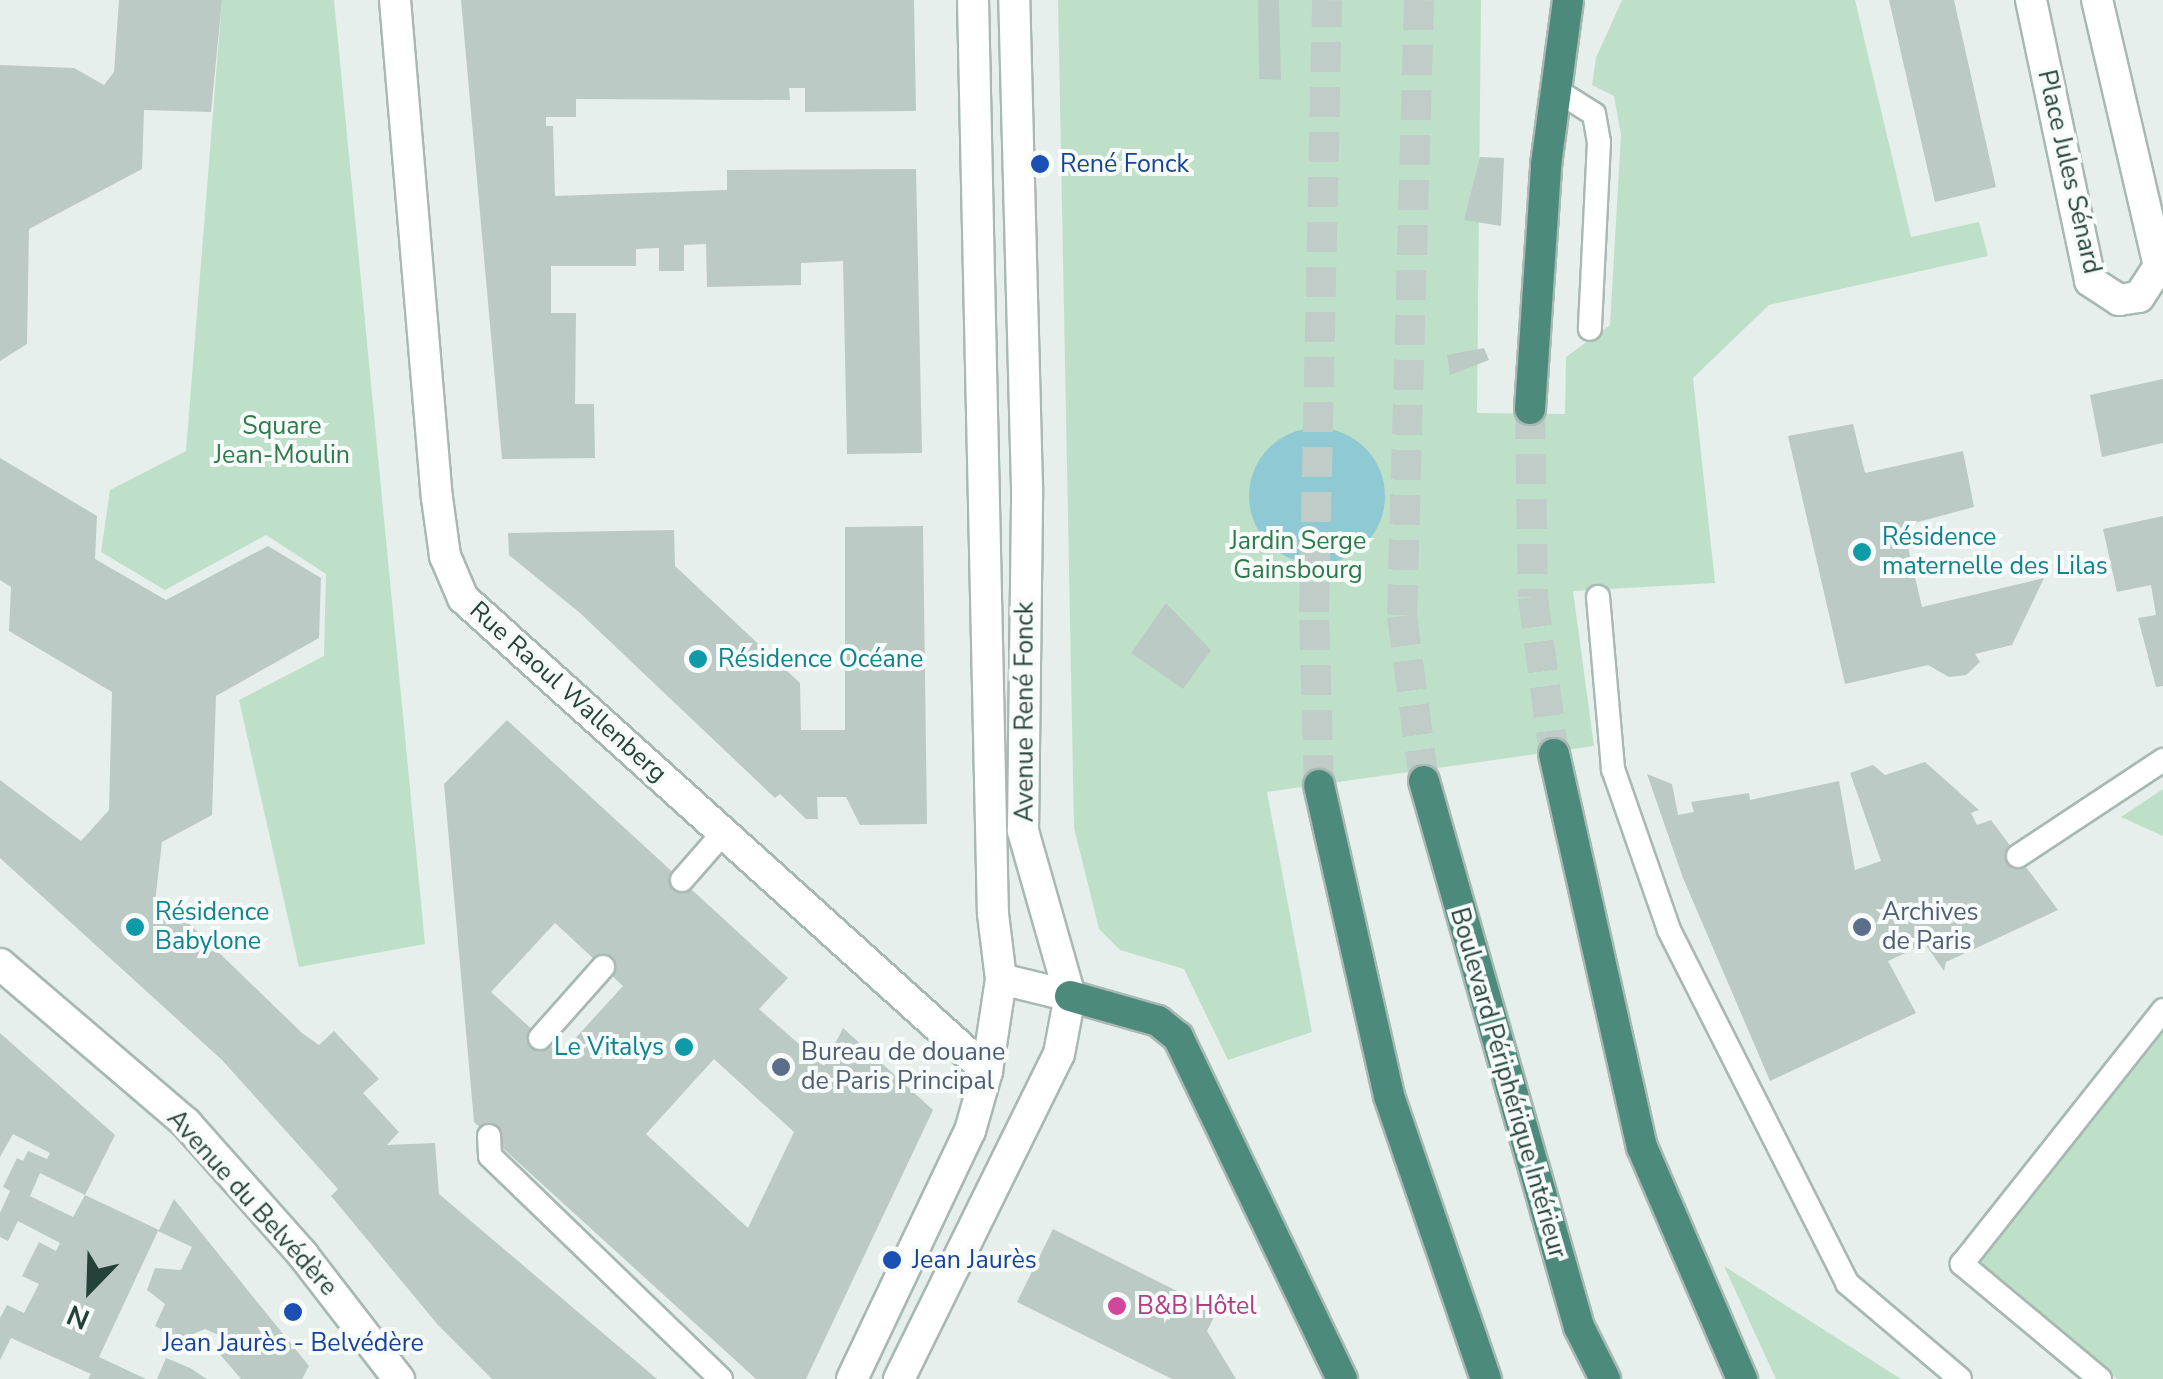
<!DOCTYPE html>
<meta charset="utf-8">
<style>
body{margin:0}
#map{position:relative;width:2163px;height:1379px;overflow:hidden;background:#e6efeb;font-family:"Nunito Sans",sans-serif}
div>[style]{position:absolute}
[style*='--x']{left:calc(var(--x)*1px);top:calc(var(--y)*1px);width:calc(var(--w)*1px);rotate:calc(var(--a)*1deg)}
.green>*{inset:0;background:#bfe0c8}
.water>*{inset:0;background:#8ec9d4}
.round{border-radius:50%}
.building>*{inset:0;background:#bbcac4}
.trunk-tunnel>*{height:30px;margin-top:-15px;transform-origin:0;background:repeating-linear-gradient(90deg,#bfccc8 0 30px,transparent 0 45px)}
.roads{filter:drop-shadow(2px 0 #a8b8b2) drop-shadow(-2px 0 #a8b8b2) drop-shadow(0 2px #a8b8b2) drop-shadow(0 -2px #a8b8b2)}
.service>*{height:22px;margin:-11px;padding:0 11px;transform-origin:11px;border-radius:11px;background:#fff}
.minor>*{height:30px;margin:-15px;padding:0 15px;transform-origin:15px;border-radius:15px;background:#fff}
.tertiary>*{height:30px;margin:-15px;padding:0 15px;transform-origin:15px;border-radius:15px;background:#fff}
.secondary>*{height:30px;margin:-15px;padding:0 15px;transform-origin:15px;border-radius:15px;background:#fff}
.trunk>*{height:30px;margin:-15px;padding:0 15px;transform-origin:15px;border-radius:15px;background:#4c8a7c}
.dots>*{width:28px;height:28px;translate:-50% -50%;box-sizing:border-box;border:5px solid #f7fbf9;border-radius:50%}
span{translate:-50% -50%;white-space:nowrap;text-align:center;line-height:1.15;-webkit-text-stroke:8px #f7fbf9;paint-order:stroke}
.transit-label{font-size:25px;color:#164399}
.left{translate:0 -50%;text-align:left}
.street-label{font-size:25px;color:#24423a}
.park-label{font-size:25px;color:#2d7a4b}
.culture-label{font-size:25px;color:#0d838f}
.right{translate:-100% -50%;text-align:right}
.service-label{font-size:25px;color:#4e5e75}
.hotel-label{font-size:25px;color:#b23c85}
.north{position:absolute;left:40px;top:1239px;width:100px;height:100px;-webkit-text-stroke:8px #f7fbf9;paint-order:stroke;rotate:203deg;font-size:28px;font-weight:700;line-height:40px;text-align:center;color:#24423a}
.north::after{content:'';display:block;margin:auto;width:35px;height:45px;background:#24423a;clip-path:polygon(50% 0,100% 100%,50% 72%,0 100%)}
</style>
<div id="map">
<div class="green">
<div style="clip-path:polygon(222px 0,334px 0,425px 944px,299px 967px,239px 700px,324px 656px,326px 574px,266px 535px,165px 590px,101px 552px,110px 490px,186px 451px)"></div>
<div style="clip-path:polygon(1058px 0,1481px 0,1477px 413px,1565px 414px,1566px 357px,1610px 325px,1621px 135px,1614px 96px,1592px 85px,1596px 58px,1622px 0,1855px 0,1911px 237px,1979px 222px,1988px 256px,1769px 305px,1693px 378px,1715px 583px,1573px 591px,1594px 746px,1267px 792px,1312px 1032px,1228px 1060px,1184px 969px,1120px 950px,1099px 929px,1074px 828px)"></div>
<div style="clip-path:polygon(2163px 789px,2163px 836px,2121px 817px)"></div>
<div style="clip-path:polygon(2163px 1030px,2163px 1379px,2117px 1379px,1974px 1264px)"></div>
<div style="clip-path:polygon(1724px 1266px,1901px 1379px,1776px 1379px)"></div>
</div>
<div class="water">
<div class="round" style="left:1249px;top:428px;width:136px;height:136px"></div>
</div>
<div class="building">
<div style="clip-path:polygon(119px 0,222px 0,211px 112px,144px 110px,142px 169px,29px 229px,27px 344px,0 361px,0 65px,74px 68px,104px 85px,114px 72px)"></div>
<div style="clip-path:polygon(461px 0,914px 0,916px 111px,805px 112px,805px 88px,789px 88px,790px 100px,576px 99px,576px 117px,546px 117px,546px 126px,553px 126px,555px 196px,727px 190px,727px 170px,916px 169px,922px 453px,847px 454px,843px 261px,801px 263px,801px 285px,707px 287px,706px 244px,684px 245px,684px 271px,659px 271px,659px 248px,636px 249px,636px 266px,551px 266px,551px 313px,576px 313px,575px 404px,594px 404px,595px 458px,502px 459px)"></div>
<div style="clip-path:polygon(1258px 0,1279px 0,1281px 80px,1259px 79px)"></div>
<div style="clip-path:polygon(1889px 0,1954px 0,1996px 187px,1935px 202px)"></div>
<div style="clip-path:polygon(1480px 157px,1504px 158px,1501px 226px,1464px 220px)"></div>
<div style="clip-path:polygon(1484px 348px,1489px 360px,1450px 375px,1447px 355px)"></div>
<div style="clip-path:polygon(2163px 379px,2163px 443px,2102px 457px,2090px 395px)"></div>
<div style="clip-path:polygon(1853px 424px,1865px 473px,1963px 451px,1974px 507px,1903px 526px,1922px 607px,2044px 578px,2012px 645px,1975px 654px,1980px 662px,1966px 675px,1949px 677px,1928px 665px,1845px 684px,1788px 436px)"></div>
<div style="clip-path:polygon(0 458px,97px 516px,95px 559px,166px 600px,268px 546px,321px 578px,319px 638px,216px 696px,212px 815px,162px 842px,155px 902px,169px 916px,180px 915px,302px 1033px,319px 1045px,334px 1031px,379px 1079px,363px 1093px,399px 1132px,387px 1145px,435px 1143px,439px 1194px,657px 1379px,492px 1379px,438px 1325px,331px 1196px,338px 1189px,222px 1060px,0 858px,0 780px,81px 841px,109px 810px,112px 692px,9px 631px,11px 587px,0 580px)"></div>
<div style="clip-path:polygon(2163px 516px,2163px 686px,2156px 687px,2138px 618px,2156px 615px,2151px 585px,2117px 592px,2103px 529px)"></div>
<div style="clip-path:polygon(923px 526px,927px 824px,860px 825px,846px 797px,817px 797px,818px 819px,806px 819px,780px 794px,775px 798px,580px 613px,509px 555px,508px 533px,674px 530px,675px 566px,800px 683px,801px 730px,845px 730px,845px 527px)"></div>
<div style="clip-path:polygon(1166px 603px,1211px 650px,1183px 689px,1131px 653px)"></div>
<div style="clip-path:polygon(evenodd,507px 720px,788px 978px,759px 1009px,824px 1066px,843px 1028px,933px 1110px,806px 1379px,756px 1379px,474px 1122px,444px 784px,507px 720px,555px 923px,623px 986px,560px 1055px,491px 992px,555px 923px,507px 720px,714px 1059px,794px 1132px,748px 1228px,646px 1134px,714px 1059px)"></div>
<div style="clip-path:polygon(1925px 762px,1979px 810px,1971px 813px,1977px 825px,1991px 820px,2058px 910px,1946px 962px,1944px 971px,1925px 944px,1888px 961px,1916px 1013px,1770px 1081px,1683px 878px,1647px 774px,1672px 784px,1678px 815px,1694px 812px,1691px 802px,1749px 793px,1750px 800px,1839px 781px,1855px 870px,1881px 861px,1850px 773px,1873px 765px,1885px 775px)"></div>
<div style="clip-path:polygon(0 1033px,115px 1135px,85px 1195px,40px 1173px,30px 1196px,73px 1217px,85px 1195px,159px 1230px,174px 1199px,309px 1366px,302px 1379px,241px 1379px,218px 1352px,225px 1338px,205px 1329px,193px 1334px,192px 1345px,155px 1326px,165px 1304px,147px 1290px,155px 1268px,181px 1270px,192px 1247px,158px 1231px,99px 1357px,146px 1379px,88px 1379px,91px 1374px,11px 1338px,0 1360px,0 1318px,7px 1305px,24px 1313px,39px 1284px,22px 1276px,39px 1242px,56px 1251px,60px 1243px,18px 1221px,8px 1241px,0 1237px,0 1213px,10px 1191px,3px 1187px,17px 1158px,23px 1161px,28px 1151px,47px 1159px,50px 1153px,13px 1134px,0 1157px)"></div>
<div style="clip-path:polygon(1053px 1229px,1217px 1311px,1207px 1331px,1236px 1379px,1172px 1379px,1017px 1302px)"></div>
<div style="clip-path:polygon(166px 1358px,190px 1368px,207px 1379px,157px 1379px)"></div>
</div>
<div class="trunk-tunnel">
<div style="--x:1419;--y:0;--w:616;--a:91.58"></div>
<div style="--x:1402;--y:616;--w:166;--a:82.4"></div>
<div style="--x:1530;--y:409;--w:188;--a:89.1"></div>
<div style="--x:1533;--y:597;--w:158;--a:82.4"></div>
<div style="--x:1319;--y:785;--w:173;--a:-91.7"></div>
<div style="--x:1314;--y:612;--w:612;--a:-88.78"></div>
</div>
<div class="roads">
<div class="service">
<div style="--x:1556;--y:90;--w:45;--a:32.3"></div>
<div style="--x:1594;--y:114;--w:28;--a:80"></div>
<div style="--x:1599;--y:142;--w:187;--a:92.8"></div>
<div style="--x:1598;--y:597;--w:173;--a:85"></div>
<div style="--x:1613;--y:769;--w:170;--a:70.8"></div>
<div style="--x:1669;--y:930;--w:395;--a:63.2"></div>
<div style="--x:1847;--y:1283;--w:148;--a:40.3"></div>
<div style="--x:2018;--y:856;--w:174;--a:-33.5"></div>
<div style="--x:682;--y:880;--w:64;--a:-48.8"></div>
<div style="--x:540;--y:1038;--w:95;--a:-48.4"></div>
<div style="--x:489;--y:1136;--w:20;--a:87"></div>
<div style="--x:490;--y:1156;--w:321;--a:44"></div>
<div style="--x:2100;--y:1379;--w:180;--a:-140.2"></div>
<div style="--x:1962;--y:1264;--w:324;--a:-51.6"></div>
</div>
<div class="minor">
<div style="--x:395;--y:0;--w:500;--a:85.2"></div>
<div style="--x:437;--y:498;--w:59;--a:82.1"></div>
<div style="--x:445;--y:556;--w:46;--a:66.8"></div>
<div style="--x:463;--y:598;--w:706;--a:42.07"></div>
<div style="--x:2031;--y:0;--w:287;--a:78.1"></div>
<div style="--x:2090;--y:281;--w:35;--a:33"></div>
<div style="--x:2119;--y:300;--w:20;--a:-9"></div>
<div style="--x:2139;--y:297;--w:37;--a:-57"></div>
<div style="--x:2159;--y:266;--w:273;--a:-103.1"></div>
<div style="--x:0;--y:964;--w:245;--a:40.5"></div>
<div style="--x:186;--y:1123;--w:176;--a:48.4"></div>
<div style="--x:303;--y:1255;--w:157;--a:52.3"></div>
</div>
<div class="tertiary">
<div style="--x:852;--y:1379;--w:275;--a:-64.6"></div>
<div style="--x:970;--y:1131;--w:62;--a:-74.2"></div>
<div style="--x:987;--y:1071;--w:93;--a:-81.3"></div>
<div style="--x:899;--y:1379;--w:362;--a:-63.8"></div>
<div style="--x:1059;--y:1054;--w:59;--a:-79.3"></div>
<div style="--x:1070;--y:996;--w:172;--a:-105.9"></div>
<div style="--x:1023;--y:831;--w:344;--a:-89.3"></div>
<div style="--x:1027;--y:487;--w:487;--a:-91.5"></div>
</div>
<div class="secondary">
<div style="--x:973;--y:0;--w:914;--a:88.75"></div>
<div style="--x:993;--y:914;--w:65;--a:83"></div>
<div style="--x:1001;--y:979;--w:71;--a:13.8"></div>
</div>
<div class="trunk">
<div style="--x:1530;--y:409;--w:245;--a:-86.2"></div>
<div style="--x:1546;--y:165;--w:166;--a:-82.4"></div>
<div style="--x:1554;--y:754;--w:403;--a:77.4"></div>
<div style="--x:1642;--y:1147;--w:253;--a:66.7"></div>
<div style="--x:1424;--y:781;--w:568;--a:74.15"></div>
<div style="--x:1579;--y:1327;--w:58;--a:63.4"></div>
<div style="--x:1319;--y:785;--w:319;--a:77.3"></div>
<div style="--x:1389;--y:1096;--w:299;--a:71.1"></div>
<div style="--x:1070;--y:996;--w:91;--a:15.9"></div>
<div style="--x:1158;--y:1021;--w:26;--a:39"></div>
<div style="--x:1178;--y:1037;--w:379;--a:64.4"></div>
</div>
</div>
<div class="dots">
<div style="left:1040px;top:164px;background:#1a4fb4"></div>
<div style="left:1862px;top:552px;background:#0f9aa8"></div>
<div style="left:698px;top:659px;background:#0f9aa8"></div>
<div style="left:135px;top:927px;background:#0f9aa8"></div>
<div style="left:1862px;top:927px;background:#5c6f8a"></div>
<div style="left:684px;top:1047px;background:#0f9aa8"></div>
<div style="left:781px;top:1067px;background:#5c6f8a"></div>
<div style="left:892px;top:1260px;background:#1a4fb4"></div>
<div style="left:1117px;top:1306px;background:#d1479c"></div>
<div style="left:293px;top:1312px;background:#1a4fb4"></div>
</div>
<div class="transit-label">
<span class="left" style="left:1060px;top:164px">René Fonck</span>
<span class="left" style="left:912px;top:1260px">Jean Jaurès</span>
<span style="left:293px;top:1343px">Jean Jaurès - Belvédère</span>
</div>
<div class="street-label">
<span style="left:2069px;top:172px;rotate:77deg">Place Jules Sénard</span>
<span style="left:568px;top:692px;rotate:42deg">Rue Raoul Wallenberg</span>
<span style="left:1025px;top:712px;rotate:-90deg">Avenue René Fonck</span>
<span style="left:1508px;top:1083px;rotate:74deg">Boulevard Périphérique Intérieur</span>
<span style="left:252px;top:1203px;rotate:48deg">Avenue du Belvédère</span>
</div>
<div class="park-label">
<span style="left:282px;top:441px">Square<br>Jean-Moulin</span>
<span style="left:1298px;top:556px">Jardin Serge<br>Gainsbourg</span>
</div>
<div class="culture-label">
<span class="left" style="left:1882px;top:552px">Résidence<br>maternelle des Lilas</span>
<span class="left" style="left:718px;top:659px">Résidence Océane</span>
<span class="left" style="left:155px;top:927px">Résidence<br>Babylone</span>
<span class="right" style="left:664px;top:1047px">Le Vitalys</span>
</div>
<div class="service-label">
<span class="left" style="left:1882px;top:927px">Archives<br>de Paris</span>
<span class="left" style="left:801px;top:1067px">Bureau de douane<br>de Paris Principal</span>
</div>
<div class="hotel-label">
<span class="left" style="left:1137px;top:1306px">B&amp;B Hôtel</span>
</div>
<div class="north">N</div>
</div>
